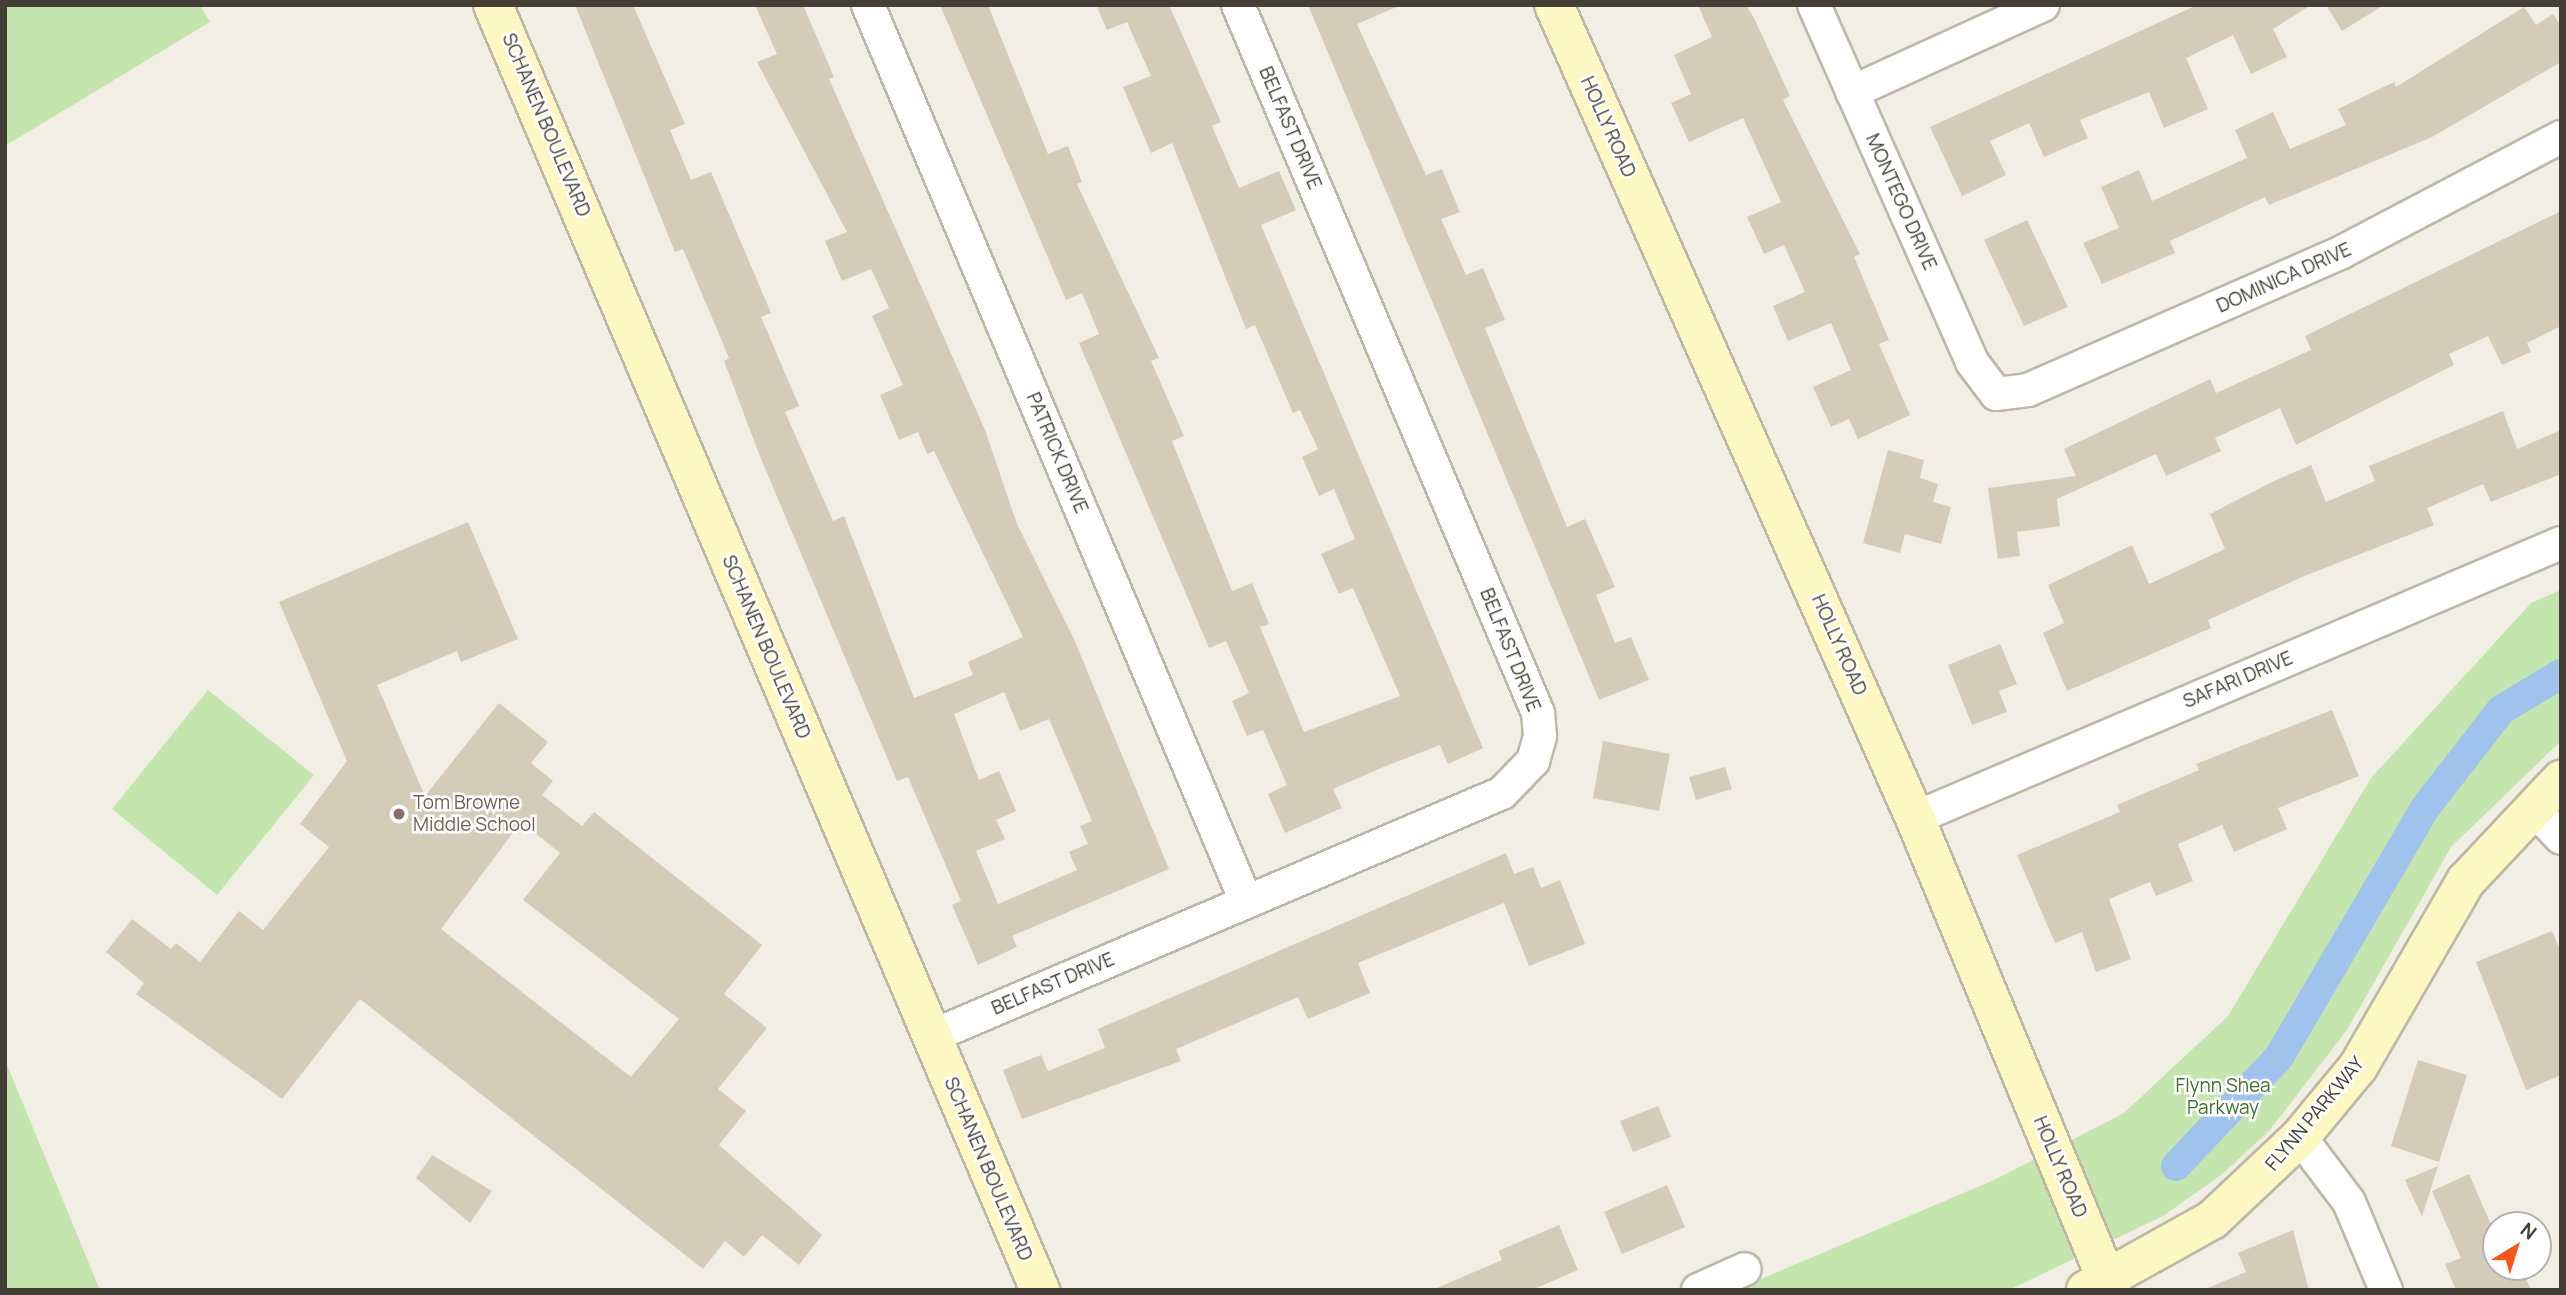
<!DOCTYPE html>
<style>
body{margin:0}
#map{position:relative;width:2566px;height:1295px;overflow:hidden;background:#f1efe4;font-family:Manrope,sans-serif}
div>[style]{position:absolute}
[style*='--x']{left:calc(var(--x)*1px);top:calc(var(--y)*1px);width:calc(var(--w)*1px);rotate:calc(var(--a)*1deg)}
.green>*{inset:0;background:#c4e5ad}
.canal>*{height:30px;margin:-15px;padding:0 15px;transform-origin:15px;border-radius:15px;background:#a0c3ee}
.building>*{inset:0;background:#d3ccb9}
.roads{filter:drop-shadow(2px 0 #bcb8a7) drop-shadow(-2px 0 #bcb8a7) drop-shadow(0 2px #bcb8a7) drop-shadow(0 -2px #bcb8a7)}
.street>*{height:32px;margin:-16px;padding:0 16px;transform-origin:16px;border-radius:16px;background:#fff}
.secondary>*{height:38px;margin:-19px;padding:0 19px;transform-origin:19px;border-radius:19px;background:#fdf7c2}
.dots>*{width:19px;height:19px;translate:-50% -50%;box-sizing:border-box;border:4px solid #fff;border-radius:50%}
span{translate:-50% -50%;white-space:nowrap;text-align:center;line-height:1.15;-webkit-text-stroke:5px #fff;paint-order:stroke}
.street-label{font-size:19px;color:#433f34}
.education-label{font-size:19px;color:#785e54}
.left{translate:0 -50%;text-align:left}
.park-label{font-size:19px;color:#3b7329}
.frame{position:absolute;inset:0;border:7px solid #433f34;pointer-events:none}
.north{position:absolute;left:2482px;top:1211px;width:70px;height:70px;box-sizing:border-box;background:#fff;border:2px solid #b4b2ae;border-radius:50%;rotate:38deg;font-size:19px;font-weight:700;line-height:28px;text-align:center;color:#433f34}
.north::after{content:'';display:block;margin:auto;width:24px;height:32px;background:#f55717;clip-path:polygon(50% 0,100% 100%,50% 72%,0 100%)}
</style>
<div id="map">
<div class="green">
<div style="clip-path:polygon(5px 5px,200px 5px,210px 22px,5px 146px)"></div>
<div style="clip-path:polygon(2561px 590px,2561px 741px,2451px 847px,2347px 1030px,2269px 1131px,2220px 1176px,2163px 1216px,2009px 1290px,1735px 1290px,1994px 1180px,2124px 1113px,2228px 1016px,2371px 778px,2531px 603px)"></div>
<div style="clip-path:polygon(208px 690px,314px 775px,217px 895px,112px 809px)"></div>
<div style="clip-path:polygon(5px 1060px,100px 1290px,5px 1290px)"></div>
</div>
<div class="canal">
<div style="--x:2176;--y:1166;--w:150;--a:-46.6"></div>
<div style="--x:2279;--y:1057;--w:289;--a:-59.6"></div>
<div style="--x:2425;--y:808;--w:124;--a:-52.2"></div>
<div style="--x:2501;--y:710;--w:70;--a:-31"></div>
</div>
<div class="building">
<div style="clip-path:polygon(evenodd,575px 5px,633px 5px,685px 124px,670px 130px,691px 180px,711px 172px,771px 313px,761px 317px,799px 406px,785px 412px,833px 521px,844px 516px,914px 698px,973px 675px,968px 662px,1023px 637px,934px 451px,927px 454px,918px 432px,899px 440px,880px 395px,903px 385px,872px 316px,889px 308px,871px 269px,842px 281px,825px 241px,847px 232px,757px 62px,777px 54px,755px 5px,803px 5px,834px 77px,829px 79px,985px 430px,1017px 524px,1074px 639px,1169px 869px,1012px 936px,1017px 947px,978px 965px,952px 905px,961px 901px,908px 777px,897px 781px,759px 454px,724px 361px,729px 358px,683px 249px,675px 252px,575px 5px,1004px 692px,1020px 731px,1049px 719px,1092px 821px,1080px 826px,1088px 844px,1069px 852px,1077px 870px,998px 904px,976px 851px,1005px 839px,996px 820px,1016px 811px,999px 771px,979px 780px,954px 714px,1004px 692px)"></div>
<div style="clip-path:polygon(940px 5px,988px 5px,1048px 154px,1068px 146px,1082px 182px,1077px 184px,1159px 358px,1151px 361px,1184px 436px,1172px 441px,1232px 591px,1252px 583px,1269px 624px,1260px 627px,1304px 732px,1400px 696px,1353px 588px,1339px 594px,1321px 554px,1355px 539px,1334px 489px,1319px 496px,1302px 457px,1318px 449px,1300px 410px,1293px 413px,1255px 325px,1246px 329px,1172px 143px,1151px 153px,1123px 87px,1151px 76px,1127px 22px,1107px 30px,1096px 5px,1169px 5px,1221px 122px,1212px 126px,1239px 188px,1279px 171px,1296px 210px,1261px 225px,1483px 748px,1448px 764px,1440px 745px,1386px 766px,1333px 789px,1342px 808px,1285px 833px,1268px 794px,1287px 785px,1263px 730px,1247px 736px,1232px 701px,1249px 693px,1226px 641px,1209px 648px,1079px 343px,1099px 334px,1082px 293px,1066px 300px)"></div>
<div style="clip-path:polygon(1308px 5px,1401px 5px,1357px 24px,1426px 175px,1442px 169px,1460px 212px,1441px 219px,1466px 275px,1483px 268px,1505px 320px,1485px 328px,1567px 527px,1585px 519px,1615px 587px,1596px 595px,1615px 643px,1631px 637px,1649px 680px,1599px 700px)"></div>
<div style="clip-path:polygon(1698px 5px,1746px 5px,1754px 18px,1790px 96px,1783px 100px,1860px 254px,1854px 257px,1889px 340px,1879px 344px,1910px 415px,1858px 439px,1849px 419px,1831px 427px,1813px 387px,1851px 370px,1831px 323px,1788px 341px,1773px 306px,1805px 292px,1784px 245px,1764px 254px,1747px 217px,1781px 202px,1743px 118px,1689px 142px,1671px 103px,1691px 94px,1674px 55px,1712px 37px)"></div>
<div style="clip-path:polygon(2197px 5px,2311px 5px,2273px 29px,2287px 57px,2251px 74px,2233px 35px,2186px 58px,2208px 109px,2164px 128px,2149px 92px,2080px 120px,2088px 138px,2044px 157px,2029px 123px,1990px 141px,2006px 175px,1962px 196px,1930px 127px)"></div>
<div style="clip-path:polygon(2326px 5px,2384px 5px,2342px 31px)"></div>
<div style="clip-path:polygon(2524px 7px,2536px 25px,2553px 14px,2561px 26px,2561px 62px,2432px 137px,2269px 205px,2265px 197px,2170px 241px,2175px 253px,2102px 284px,2083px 243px,2119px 228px,2101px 187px,2139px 170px,2152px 201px,2247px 158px,2235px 130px,2273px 112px,2290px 149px,2346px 125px,2338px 109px,2394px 82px,2396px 87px)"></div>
<div style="clip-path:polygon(2561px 211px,2561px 326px,2527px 343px,2531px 352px,2502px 365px,2488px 336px,2449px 354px,2454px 365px,2296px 445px,2280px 408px,2215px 438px,2221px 451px,2166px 476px,2156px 454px,2057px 499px,2060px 526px,2017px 532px,2020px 556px,1998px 559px,1988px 488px,2076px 476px,2064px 449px,2210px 379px,2216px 393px,2311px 350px,2305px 336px)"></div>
<div style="clip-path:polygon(2027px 220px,2068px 307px,2024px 326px,1984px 240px)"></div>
<div style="clip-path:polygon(2503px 411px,2517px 449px,2561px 430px,2561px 474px,2491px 502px,2483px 484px,2427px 508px,2434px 525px,2302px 577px,2208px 620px,2211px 628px,2067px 691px,2043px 633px,2064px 623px,2048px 585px,2132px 545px,2149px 584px,2225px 549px,2210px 514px,2274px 481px,2311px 465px,2326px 502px,2375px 481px,2369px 466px)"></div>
<div style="clip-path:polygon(1888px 450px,1924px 460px,1920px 478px,1938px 484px,1933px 502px,1951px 507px,1941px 544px,1905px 534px,1900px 553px,1863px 543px)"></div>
<div style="clip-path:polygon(evenodd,468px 522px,518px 639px,461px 662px,457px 651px,377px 685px,425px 796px,499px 703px,548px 742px,531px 763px,553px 781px,542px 795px,582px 826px,594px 812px,762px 945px,724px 994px,767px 1028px,718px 1089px,746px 1111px,719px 1145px,822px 1235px,799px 1265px,762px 1235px,744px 1257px,725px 1241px,703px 1269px,360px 999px,282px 1099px,136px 994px,144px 983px,106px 952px,132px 919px,171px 949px,176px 943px,200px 962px,239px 911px,263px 930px,329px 847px,300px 824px,347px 761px,279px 602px,468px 522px,521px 822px,560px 853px,523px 900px,679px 1019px,631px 1077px,441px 929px,521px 822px)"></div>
<div style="clip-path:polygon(2000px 644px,2017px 684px,1999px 691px,2007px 712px,1972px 725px,1948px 665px)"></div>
<div style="clip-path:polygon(2332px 710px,2359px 776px,2278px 808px,2287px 829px,2234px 852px,2222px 825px,2178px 844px,2193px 881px,2156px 896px,2150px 882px,2109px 899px,2131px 959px,2096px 972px,2082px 932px,2055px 943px,2017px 855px,2120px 812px,2117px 805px,2199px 770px,2196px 764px)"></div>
<div style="clip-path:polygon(1603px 741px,1670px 754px,1659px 811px,1593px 798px)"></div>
<div style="clip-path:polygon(1725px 767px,1732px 789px,1696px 800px,1689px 777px)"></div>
<div style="clip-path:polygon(1506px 853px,1514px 874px,1533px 867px,1541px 888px,1560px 880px,1585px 944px,1529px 966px,1504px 903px,1358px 963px,1370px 993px,1308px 1019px,1298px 997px,1176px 1049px,1181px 1061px,1022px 1119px,1003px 1070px,1041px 1055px,1048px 1071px,1105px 1048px,1098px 1029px)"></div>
<div style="clip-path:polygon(2552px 931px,2561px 952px,2561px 1075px,2526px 1090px,2476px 962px)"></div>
<div style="clip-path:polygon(2418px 1060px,2467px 1075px,2439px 1162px,2391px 1146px)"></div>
<div style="clip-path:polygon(1658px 1106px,1671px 1137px,1633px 1152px,1620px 1121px)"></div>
<div style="clip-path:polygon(432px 1155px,492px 1191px,470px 1223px,416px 1178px)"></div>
<div style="clip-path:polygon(2438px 1166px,2422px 1217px,2405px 1180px)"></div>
<div style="clip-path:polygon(2469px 1174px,2496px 1236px,2496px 1267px,2521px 1267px,2531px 1290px,2456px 1290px,2445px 1264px,2461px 1258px,2432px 1191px)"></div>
<div style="clip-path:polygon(1667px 1185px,1685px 1227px,1622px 1254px,1604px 1212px)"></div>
<div style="clip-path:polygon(1559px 1225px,1578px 1270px,1532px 1290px,1432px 1290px,1502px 1260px,1498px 1251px)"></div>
<div style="clip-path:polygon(2293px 1230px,2309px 1290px,2203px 1290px,2246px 1272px,2238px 1253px)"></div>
</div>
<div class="roads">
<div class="street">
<div style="--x:868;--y:5;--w:972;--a:67.13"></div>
<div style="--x:1814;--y:5;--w:390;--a:66.1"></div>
<div style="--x:1972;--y:362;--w:40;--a:53"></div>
<div style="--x:1996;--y:394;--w:32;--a:-7"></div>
<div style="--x:2028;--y:390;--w:343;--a:-23.7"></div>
<div style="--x:2342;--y:252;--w:247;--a:-27.7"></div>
<div style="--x:1852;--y:92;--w:210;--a:-24.5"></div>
<div style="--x:2532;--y:807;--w:42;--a:46.9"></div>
<div style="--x:1915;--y:818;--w:702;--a:-23.06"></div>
<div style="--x:930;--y:1037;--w:622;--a:-23.1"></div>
<div style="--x:1502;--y:793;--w:45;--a:-45.9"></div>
<div style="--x:1533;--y:761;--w:26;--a:-74"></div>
<div style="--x:1540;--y:736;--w:23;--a:-95"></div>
<div style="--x:1538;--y:713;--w:769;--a:-112.96"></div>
<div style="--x:2300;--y:1137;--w:81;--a:53"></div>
<div style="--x:2349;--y:1202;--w:95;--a:67.2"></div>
<div style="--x:1698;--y:1290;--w:51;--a:-24.1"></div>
</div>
<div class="secondary">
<div style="--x:493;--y:5;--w:1397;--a:66.94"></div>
<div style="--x:1554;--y:5;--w:890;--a:66.06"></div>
<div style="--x:1915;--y:818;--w:511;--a:67.45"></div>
<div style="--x:2086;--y:1290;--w:144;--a:-29.1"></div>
<div style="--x:2212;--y:1220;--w:121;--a:-43.3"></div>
<div style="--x:2300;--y:1137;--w:91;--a:-50.4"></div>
<div style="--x:2358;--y:1067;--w:215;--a:-59.9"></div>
<div style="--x:2466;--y:881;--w:139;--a:-46.8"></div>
</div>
</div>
<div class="dots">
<div style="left:399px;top:814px;background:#8d6e63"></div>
</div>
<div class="street-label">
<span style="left:546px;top:125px;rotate:67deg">SCHANEN BOULEVARD</span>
<span style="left:1608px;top:127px;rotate:66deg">HOLLY ROAD</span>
<span style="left:1290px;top:128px;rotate:67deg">BELFAST DRIVE</span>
<span style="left:1901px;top:202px;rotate:66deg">MONTEGO DRIVE</span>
<span style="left:2284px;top:278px;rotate:-24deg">DOMINICA DRIVE</span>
<span style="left:1057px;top:453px;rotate:67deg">PATRICK DRIVE</span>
<span style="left:1839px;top:645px;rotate:66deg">HOLLY ROAD</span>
<span style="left:766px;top:647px;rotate:67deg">SCHANEN BOULEVARD</span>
<span style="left:1510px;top:650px;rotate:68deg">BELFAST DRIVE</span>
<span style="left:2238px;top:680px;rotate:-23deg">SAFARI DRIVE</span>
<span style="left:1053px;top:984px;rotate:-23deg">BELFAST DRIVE</span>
<span style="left:2315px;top:1114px;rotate:-50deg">FLYNN PARKWAY</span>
<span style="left:2060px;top:1167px;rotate:67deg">HOLLY ROAD</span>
<span style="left:988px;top:1169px;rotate:67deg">SCHANEN BOULEVARD</span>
</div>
<div class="education-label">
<span class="left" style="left:413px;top:814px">Tom Browne<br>Middle School</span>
</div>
<div class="park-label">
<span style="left:2223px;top:1097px">Flynn Shea<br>Parkway</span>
</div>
<div class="frame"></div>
<div class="north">N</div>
</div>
